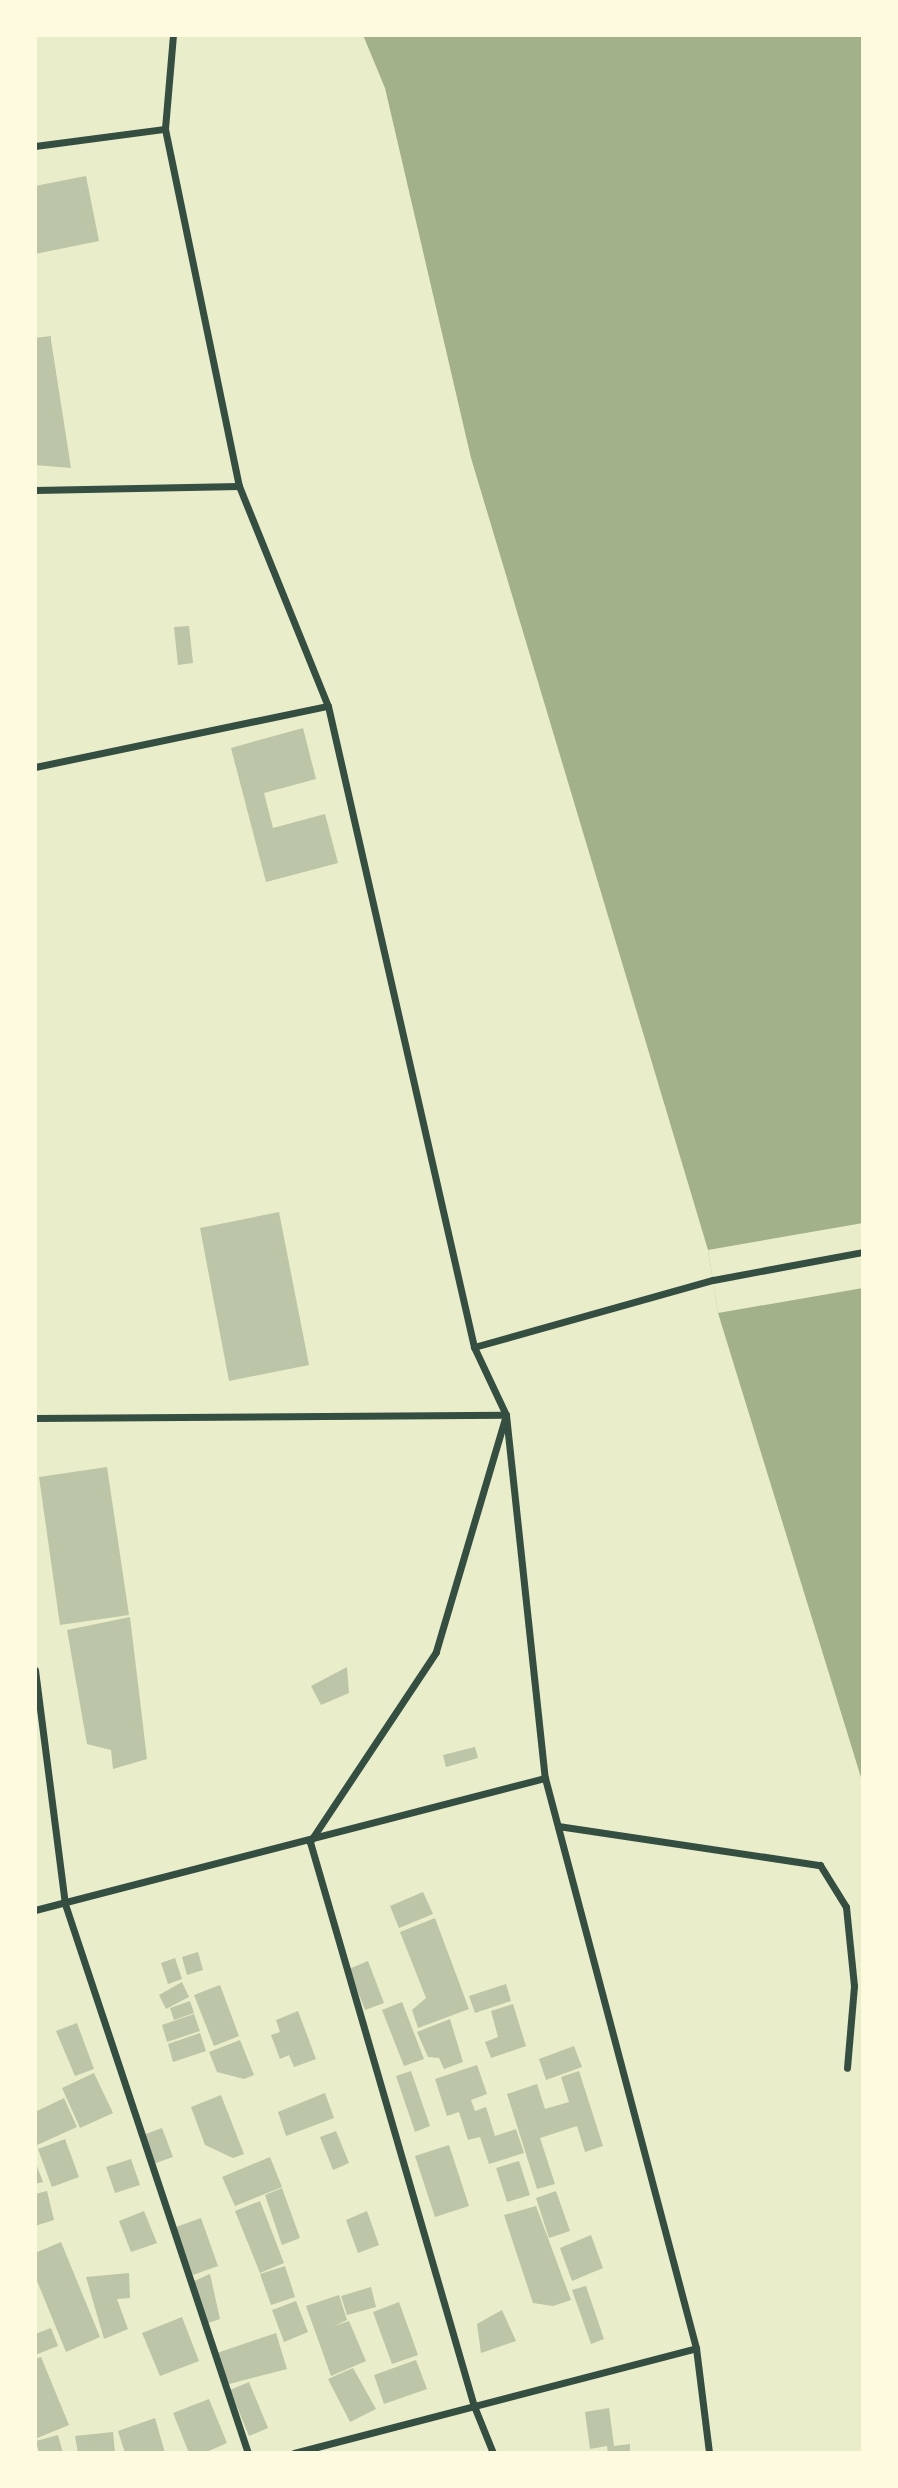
<!DOCTYPE html>
<style>
body{margin:0}
#map{position:relative;width:898px;height:2488px;overflow:hidden;background:#e9edc9;font-family:"Exo 2",sans-serif}
div>[style]{position:absolute}
[style*='--x']{left:calc(var(--x)*1px);top:calc(var(--y)*1px);width:calc(var(--w)*1px);rotate:calc(var(--a)*1deg)}
.water>*{inset:0;background:#a3b18a}
.pier>*{inset:0;background:#e9edc9}
.building>*{inset:0;background:#bcc5a7}
.minor>*{height:7px;margin:-3.5px;padding:0 3.5px;transform-origin:3.5px;border-radius:3.5px;background:#344e41}
span{translate:-50% -50%;white-space:nowrap;text-align:center;line-height:1.15;-webkit-text-stroke:6px #fefae0;paint-order:stroke}
.frame{position:absolute;inset:0;border:37px solid #fefae0;pointer-events:none}
</style>
<div id="map">
<div class="water">
<div style="clip-path:polygon(363px 35px,863px 35px,863px 1784px,718px 1313px,708px 1250px,471px 458px,385px 88px)"></div>
</div>
<div class="pier">
<div style="clip-path:polygon(863px 1223px,863px 1288px,718px 1313px,708px 1250px)"></div>
</div>
<div class="building">
<div style="clip-path:polygon(86px 176px,99px 241px,35px 254px,35px 186px)"></div>
<div style="clip-path:polygon(51px 336px,51px 340px,71px 468px,35px 465px,35px 338px)"></div>
<div style="clip-path:polygon(189px 626px,193px 663px,178px 665px,174px 627px)"></div>
<div style="clip-path:polygon(303px 728px,316px 779px,264px 793px,273px 828px,325px 814px,338px 863px,266px 882px,231px 748px)"></div>
<div style="clip-path:polygon(279px 1212px,309px 1365px,229px 1381px,200px 1228px)"></div>
<div style="clip-path:polygon(107px 1467px,129px 1615px,60px 1625px,39px 1477px)"></div>
<div style="clip-path:polygon(130px 1617px,147px 1759px,113px 1769px,111px 1750px,87px 1744px,67px 1630px)"></div>
<div style="clip-path:polygon(347px 1667px,349px 1693px,321px 1705px,311px 1686px)"></div>
<div style="clip-path:polygon(475px 1747px,478px 1758px,446px 1767px,443px 1755px)"></div>
<div style="clip-path:polygon(423px 1892px,433px 1914px,399px 1928px,390px 1906px)"></div>
<div style="clip-path:polygon(435px 1918px,469px 2009px,418px 2028px,412px 2010px,426px 1998px,400px 1932px)"></div>
<div style="clip-path:polygon(198px 1952px,203px 1970px,187px 1975px,182px 1957px)"></div>
<div style="clip-path:polygon(175px 1958px,182px 1979px,168px 1984px,161px 1963px)"></div>
<div style="clip-path:polygon(368px 1961px,384px 2003px,365px 2010px,349px 1969px)"></div>
<div style="clip-path:polygon(182px 1982px,189px 1997px,166px 2009px,159px 1995px)"></div>
<div style="clip-path:polygon(506px 1984px,511px 2001px,475px 2013px,469px 1996px)"></div>
<div style="clip-path:polygon(220px 1985px,239px 2036px,214px 2046px,194px 1995px)"></div>
<div style="clip-path:polygon(190px 2001px,194px 2013px,174px 2020px,170px 2008px)"></div>
<div style="clip-path:polygon(402px 2002px,424px 2059px,404px 2066px,382px 2010px)"></div>
<div style="clip-path:polygon(513px 2004px,526px 2046px,491px 2058px,485px 2042px,498px 2037px,491px 2011px)"></div>
<div style="clip-path:polygon(298px 2011px,316px 2059px,294px 2067px,289px 2055px,280px 2059px,271px 2035px,280px 2032px,276px 2020px)"></div>
<div style="clip-path:polygon(194px 2014px,200px 2031px,167px 2042px,162px 2025px)"></div>
<div style="clip-path:polygon(450px 2019px,463px 2062px,444px 2069px,439px 2058px,428px 2057px,417px 2032px)"></div>
<div style="clip-path:polygon(77px 2023px,94px 2069px,75px 2076px,56px 2031px)"></div>
<div style="clip-path:polygon(200px 2033px,206px 2051px,173px 2062px,168px 2044px)"></div>
<div style="clip-path:polygon(240px 2040px,254px 2075px,244px 2079px,217px 2072px,209px 2052px)"></div>
<div style="clip-path:polygon(574px 2046px,582px 2067px,546px 2080px,539px 2059px)"></div>
<div style="clip-path:polygon(477px 2065px,487px 2094px,471px 2100px,475px 2111px,486px 2107px,495px 2136px,516px 2129px,524px 2153px,489px 2164px,480px 2137px,468px 2140px,459px 2112px,447px 2116px,435px 2079px)"></div>
<div style="clip-path:polygon(411px 2071px,430px 2126px,415px 2132px,396px 2076px)"></div>
<div style="clip-path:polygon(579px 2071px,603px 2146px,585px 2152px,577px 2126px,540px 2138px,555px 2184px,537px 2189px,507px 2094px,537px 2084px,545px 2109px,569px 2102px,561px 2077px)"></div>
<div style="clip-path:polygon(94px 2073px,113px 2113px,80px 2128px,62px 2088px)"></div>
<div style="clip-path:polygon(325px 2093px,334px 2118px,286px 2136px,278px 2112px)"></div>
<div style="clip-path:polygon(221px 2095px,244px 2154px,233px 2158px,205px 2145px,191px 2107px)"></div>
<div style="clip-path:polygon(64px 2098px,77px 2127px,35px 2146px,35px 2112px)"></div>
<div style="clip-path:polygon(162px 2128px,173px 2157px,153px 2164px,143px 2135px)"></div>
<div style="clip-path:polygon(336px 2131px,349px 2163px,333px 2170px,320px 2137px)"></div>
<div style="clip-path:polygon(65px 2139px,79px 2177px,52px 2187px,38px 2149px)"></div>
<div style="clip-path:polygon(449px 2145px,469px 2206px,435px 2217px,415px 2156px)"></div>
<div style="clip-path:polygon(270px 2157px,282px 2187px,235px 2206px,222px 2177px)"></div>
<div style="clip-path:polygon(131px 2159px,140px 2185px,115px 2193px,106px 2167px)"></div>
<div style="clip-path:polygon(35px 2161px,43px 2182px,35px 2184px)"></div>
<div style="clip-path:polygon(519px 2161px,530px 2195px,507px 2202px,496px 2168px)"></div>
<div style="clip-path:polygon(282px 2188px,300px 2238px,282px 2245px,265px 2195px)"></div>
<div style="clip-path:polygon(47px 2191px,54px 2220px,35px 2226px,35px 2194px)"></div>
<div style="clip-path:polygon(556px 2191px,570px 2231px,549px 2238px,536px 2198px)"></div>
<div style="clip-path:polygon(260px 2201px,284px 2263px,260px 2273px,235px 2211px)"></div>
<div style="clip-path:polygon(536px 2206px,571px 2300px,553px 2306px,533px 2303px,504px 2215px)"></div>
<div style="clip-path:polygon(144px 2211px,157px 2243px,131px 2252px,119px 2221px)"></div>
<div style="clip-path:polygon(367px 2211px,379px 2245px,358px 2253px,346px 2220px)"></div>
<div style="clip-path:polygon(201px 2218px,218px 2266px,193px 2275px,176px 2227px)"></div>
<div style="clip-path:polygon(591px 2235px,603px 2268px,572px 2281px,560px 2248px)"></div>
<div style="clip-path:polygon(61px 2242px,100px 2337px,66px 2352px,35px 2276px,35px 2253px)"></div>
<div style="clip-path:polygon(285px 2266px,295px 2297px,271px 2305px,260px 2274px)"></div>
<div style="clip-path:polygon(129px 2273px,130px 2298px,117px 2299px,128px 2329px,104px 2339px,86px 2277px)"></div>
<div style="clip-path:polygon(210px 2274px,220px 2319px,208px 2323px,194px 2281px)"></div>
<div style="clip-path:polygon(586px 2286px,604px 2339px,591px 2344px,572px 2290px)"></div>
<div style="clip-path:polygon(371px 2287px,376px 2307px,347px 2315px,341px 2296px)"></div>
<div style="clip-path:polygon(339px 2295px,347px 2320px,334px 2326px,349px 2321px,366px 2361px,331px 2376px,306px 2306px)"></div>
<div style="clip-path:polygon(296px 2301px,308px 2332px,284px 2342px,272px 2310px)"></div>
<div style="clip-path:polygon(399px 2302px,418px 2355px,392px 2364px,373px 2312px)"></div>
<div style="clip-path:polygon(502px 2310px,516px 2341px,481px 2353px,477px 2324px)"></div>
<div style="clip-path:polygon(182px 2317px,199px 2361px,160px 2376px,142px 2333px)"></div>
<div style="clip-path:polygon(51px 2328px,58px 2346px,35px 2355px,35px 2334px)"></div>
<div style="clip-path:polygon(276px 2333px,287px 2369px,229px 2384px,217px 2353px)"></div>
<div style="clip-path:polygon(41px 2357px,69px 2425px,35px 2439px,35px 2359px)"></div>
<div style="clip-path:polygon(416px 2360px,427px 2389px,384px 2404px,374px 2375px)"></div>
<div style="clip-path:polygon(353px 2368px,376px 2409px,350px 2422px,328px 2379px)"></div>
<div style="clip-path:polygon(249px 2382px,268px 2428px,249px 2436px,230px 2390px)"></div>
<div style="clip-path:polygon(209px 2399px,227px 2443px,204px 2453px,189px 2453px,173px 2413px)"></div>
<div style="clip-path:polygon(609px 2408px,614px 2446px,630px 2444px,630px 2453px,608px 2453px,607px 2446px,590px 2449px,585px 2412px)"></div>
<div style="clip-path:polygon(155px 2418px,165px 2453px,125px 2453px,118px 2431px)"></div>
<div style="clip-path:polygon(113px 2432px,115px 2453px,78px 2453px,75px 2436px)"></div>
<div style="clip-path:polygon(58px 2435px,63px 2453px,39px 2453px,36px 2441px)"></div>
</div>
<div class="minor">
<div style="--x:173;--y:35;--w:94;--a:94.9"></div>
<div style="--x:165;--y:129;--w:365;--a:78.3"></div>
<div style="--x:239;--y:486;--w:237;--a:68"></div>
<div style="--x:328;--y:706;--w:657;--a:77.17"></div>
<div style="--x:474;--y:1347;--w:75;--a:64.8"></div>
<div style="--x:506;--y:1415;--w:365;--a:83.9"></div>
<div style="--x:545;--y:1778;--w:590;--a:75.16"></div>
<div style="--x:696;--y:2348;--w:106;--a:82.9"></div>
<div style="--x:35;--y:146;--w:131;--a:-7.5"></div>
<div style="--x:35;--y:490;--w:204;--a:-1.1"></div>
<div style="--x:35;--y:767;--w:299;--a:-11.8"></div>
<div style="--x:474;--y:1347;--w:248;--a:-15.7"></div>
<div style="--x:713;--y:1280;--w:153;--a:-10.6"></div>
<div style="--x:35;--y:1418;--w:471;--a:-0.4"></div>
<div style="--x:506;--y:1415;--w:247;--a:106.5"></div>
<div style="--x:436;--y:1652;--w:228;--a:123.6"></div>
<div style="--x:310;--y:1842;--w:587;--a:73.79"></div>
<div style="--x:474;--y:2406;--w:51;--a:68"></div>
<div style="--x:35;--y:1670;--w:236;--a:82.7"></div>
<div style="--x:65;--y:1904;--w:579;--a:71.57"></div>
<div style="--x:558;--y:1826;--w:265;--a:8.5"></div>
<div style="--x:820;--y:1865;--w:49;--a:58.2"></div>
<div style="--x:846;--y:1907;--w:79;--a:84.2"></div>
<div style="--x:854;--y:1986;--w:82;--a:94.9"></div>
<div style="--x:35;--y:1910;--w:527;--a:-14.51"></div>
<div style="--x:294;--y:2453;--w:415;--a:-14.6"></div>
</div>
<div class="frame"></div>
</div>
